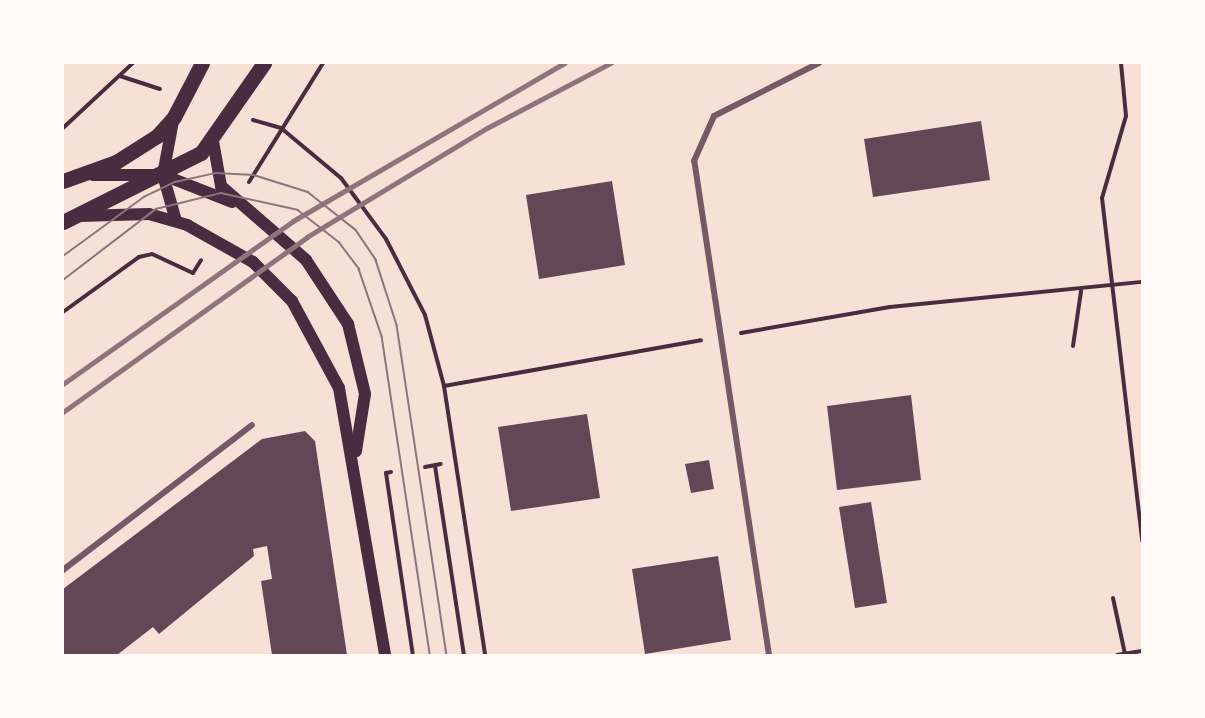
<!DOCTYPE html>
<style>
body{margin:0}
#map{position:relative;width:1205px;height:718px;overflow:hidden;background:#f7e1d7;font-family:Montserrat,sans-serif}
div>[style]{position:absolute}
[style*='--x']{left:calc(var(--x)*1px);top:calc(var(--y)*1px);width:calc(var(--w)*1px);rotate:calc(var(--a)*1deg)}
.building>*{inset:0;background:#644757}
.path>*{height:4px;margin:-2px;padding:0 2px;transform-origin:2px;border-radius:2px;background:#4a2c40}
.minor>*{height:6px;margin:-3px;padding:0 3px;transform-origin:3px;border-radius:3px;background:#755966}
.secondary>*{height:12px;margin:-6px;padding:0 6px;transform-origin:6px;border-radius:6px;background:#4a2c40}
.primary>*{height:15px;margin:-7.5px;padding:0 7.5px;transform-origin:7.5px;border-radius:7.5px;background:#4a2c40}
.tram>*{height:1.5px;margin:-0.75px;padding:0 0.75px;transform-origin:0.75px;border-radius:0.75px;background:#8f747c}
.rail>*{height:4.5px;margin:-2.25px;padding:0 2.25px;transform-origin:2.25px;border-radius:2.25px;background:#8f747c}
span{translate:-50% -50%;white-space:nowrap;text-align:center;line-height:1.15;-webkit-text-stroke:5px #fffaf5;paint-order:stroke}
.frame{position:absolute;inset:0;border:64px solid #fffaf5;pointer-events:none}
</style>
<div id="map">
<div class="building">
<div style="clip-path:polygon(981px 121px,990px 180px,873px 197px,864px 139px)"></div>
<div style="clip-path:polygon(612px 181px,625px 265px,539px 279px,526px 195px)"></div>
<div style="clip-path:polygon(911px 395px,921px 480px,837px 490px,827px 406px)"></div>
<div style="clip-path:polygon(587px 414px,600px 498px,511px 511px,498px 427px)"></div>
<div style="clip-path:polygon(305px 431px,315px 441px,347px 655px,272px 655px,261px 581px,272px 579px,267px 546px,253px 549px,254px 556px,159px 634px,153px 627px,117px 655px,63px 655px,63px 589px,262px 439px)"></div>
<div style="clip-path:polygon(709px 460px,714px 489px,691px 493px,685px 464px)"></div>
<div style="clip-path:polygon(871px 502px,887px 603px,855px 608px,839px 507px)"></div>
<div style="clip-path:polygon(718px 556px,731px 640px,645px 654px,632px 569px)"></div>
</div>
<div class="path">
<div style="--x:1121;--y:63;--w:53;--a:84.6"></div>
<div style="--x:1126;--y:116;--w:85;--a:106.3"></div>
<div style="--x:1102;--y:198;--w:345;--a:83.3"></div>
<div style="--x:120;--y:76;--w:42;--a:18"></div>
<div style="--x:253;--y:120;--w:29;--a:16"></div>
<div style="--x:281;--y:128;--w:78;--a:39.8"></div>
<div style="--x:341;--y:178;--w:76;--a:53.6"></div>
<div style="--x:386;--y:239;--w:85;--a:62.8"></div>
<div style="--x:425;--y:315;--w:73;--a:75"></div>
<div style="--x:444;--y:386;--w:272;--a:81.3"></div>
<div style="--x:63;--y:128;--w:96;--a:-42.9"></div>
<div style="--x:249;--y:182;--w:140;--a:-58.1"></div>
<div style="--x:63;--y:312;--w:94;--a:-35.9"></div>
<div style="--x:139;--y:257;--w:13;--a:-13"></div>
<div style="--x:152;--y:254;--w:45;--a:24.9"></div>
<div style="--x:193;--y:273;--w:15;--a:-58"></div>
<div style="--x:741;--y:333;--w:151;--a:-9.9"></div>
<div style="--x:890;--y:307;--w:253;--a:-5.7"></div>
<div style="--x:1073;--y:346;--w:56;--a:-81.7"></div>
<div style="--x:444;--y:386;--w:261;--a:-10.1"></div>
<div style="--x:435;--y:466;--w:191;--a:81.3"></div>
<div style="--x:425;--y:467;--w:16;--a:-11"></div>
<div style="--x:391;--y:472;--w:5;--a:169"></div>
<div style="--x:386;--y:473;--w:184;--a:81.6"></div>
<div style="--x:1113;--y:598;--w:57;--a:77.9"></div>
<div style="--x:1117;--y:655;--w:25;--a:-9"></div>
</div>
<div class="minor">
<div style="--x:63;--y:570;--w:238;--a:-37.5"></div>
<div style="--x:769;--y:655;--w:500;--a:-98.6"></div>
<div style="--x:694;--y:161;--w:49;--a:-66"></div>
<div style="--x:714;--y:116;--w:118;--a:-26.8"></div>
</div>
<div class="secondary">
<div style="--x:173;--y:121;--w:55;--a:100.5"></div>
<div style="--x:163;--y:175;--w:48;--a:74.2"></div>
<div style="--x:213;--y:141;--w:46;--a:79.9"></div>
<div style="--x:221;--y:186;--w:113;--a:41"></div>
<div style="--x:306;--y:260;--w:77;--a:56.7"></div>
<div style="--x:348;--y:324;--w:72;--a:76.3"></div>
<div style="--x:365;--y:394;--w:58;--a:99"></div>
<div style="--x:93;--y:175;--w:70;--a:0"></div>
<div style="--x:163;--y:175;--w:74;--a:21.4"></div>
<div style="--x:80;--y:216;--w:69;--a:-1.7"></div>
<div style="--x:149;--y:214;--w:40;--a:16"></div>
<div style="--x:187;--y:225;--w:76;--a:29.3"></div>
<div style="--x:253;--y:262;--w:55;--a:45"></div>
<div style="--x:292;--y:301;--w:99;--a:61.6"></div>
<div style="--x:339;--y:388;--w:271;--a:80.2"></div>
</div>
<div class="primary">
<div style="--x:63;--y:181;--w:56;--a:-19.7"></div>
<div style="--x:116;--y:162;--w:49;--a:-32.4"></div>
<div style="--x:157;--y:136;--w:25;--a:-48"></div>
<div style="--x:174;--y:117;--w:61;--a:-62.6"></div>
<div style="--x:63;--y:222;--w:154;--a:-26.6"></div>
<div style="--x:201;--y:153;--w:110;--a:-55"></div>
</div>
<div class="tram">
<div style="--x:63;--y:256;--w:100;--a:-36.1"></div>
<div style="--x:144;--y:197;--w:34;--a:-26"></div>
<div style="--x:175;--y:182;--w:42;--a:-12.4"></div>
<div style="--x:216;--y:173;--w:38;--a:3"></div>
<div style="--x:254;--y:175;--w:57;--a:17.5"></div>
<div style="--x:308;--y:192;--w:61;--a:38.4"></div>
<div style="--x:356;--y:230;--w:36;--a:56"></div>
<div style="--x:376;--y:260;--w:68;--a:72.1"></div>
<div style="--x:397;--y:325;--w:334;--a:81.4"></div>
<div style="--x:63;--y:280;--w:117;--a:-37.4"></div>
<div style="--x:156;--y:209;--w:67;--a:-13.8"></div>
<div style="--x:221;--y:193;--w:79;--a:12.4"></div>
<div style="--x:298;--y:210;--w:52;--a:38"></div>
<div style="--x:339;--y:242;--w:34;--a:53"></div>
<div style="--x:359;--y:269;--w:71;--a:71.1"></div>
<div style="--x:382;--y:336;--w:323;--a:81.4"></div>
</div>
<div class="rail">
<div style="--x:63;--y:384;--w:282;--a:-35.3"></div>
<div style="--x:293;--y:221;--w:314;--a:-30.2"></div>
<div style="--x:63;--y:412;--w:300;--a:-35.6"></div>
<div style="--x:307;--y:237;--w:210;--a:-31.2"></div>
<div style="--x:487;--y:128;--w:140;--a:-27.7"></div>
</div>
<div class="frame"></div>
</div>
